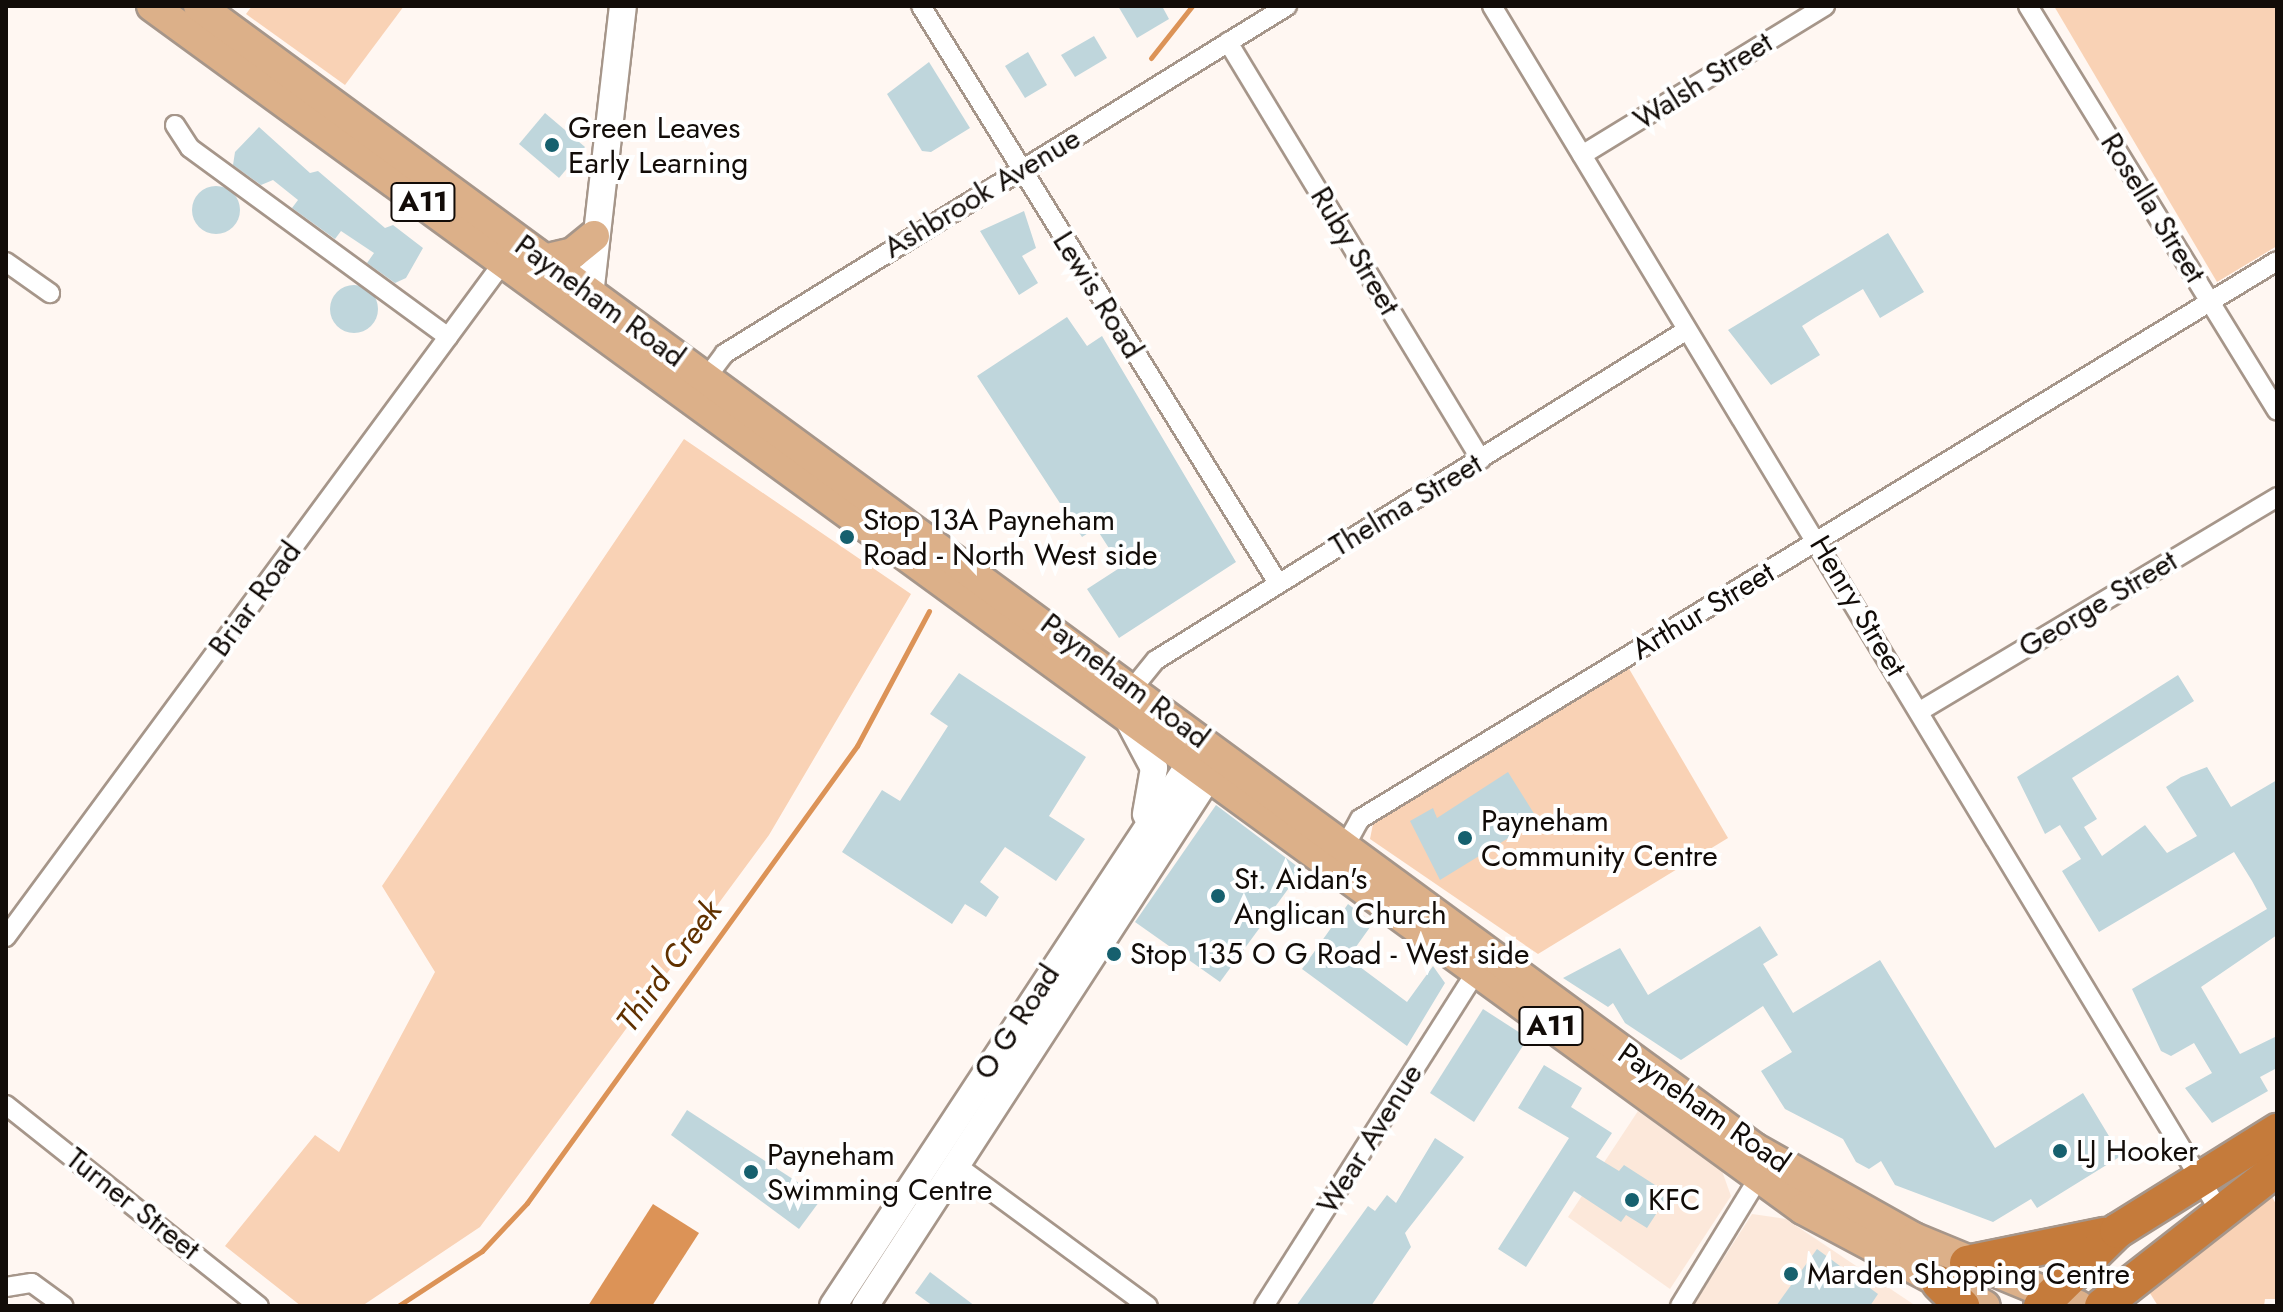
<!DOCTYPE html>
<style>
body{margin:0}
#map{position:relative;width:2283px;height:1312px;overflow:hidden;background:#fff7f2;font-family:Jost,sans-serif}
div>[style]{position:absolute}
[style*='--x']{left:calc(var(--x)*1px);top:calc(var(--y)*1px);width:calc(var(--w)*1px);rotate:calc(var(--a)*1deg)}
.built>*{inset:0;background:#fce8da}
.green>*{inset:0;background:#f9d2b5}
.water>*{inset:0;background:#dc9357}
.stream>*{height:5px;margin:-2.5px;padding:0 2.5px;transform-origin:2.5px;border-radius:2.5px;background:#dc9357}
.building>*{inset:0;background:#bfd6dc}
.round{border-radius:50%}
.roads{filter:drop-shadow(2px 0 #a6968a) drop-shadow(-2px 0 #a6968a) drop-shadow(0 2px #a6968a) drop-shadow(0 -2px #a6968a)}
.street>*{height:18px;margin:-9px;padding:0 9px;transform-origin:9px;border-radius:9px;background:#fff}
.secondary>*{height:26px;margin:-13px;padding:0 13px;transform-origin:13px;border-radius:13px;background:#fff}
.primary>*{height:30px;margin:-15px;padding:0 15px;transform-origin:15px;border-radius:15px;background:#dcb089}
.highway>*{height:34px;margin:-17px;padding:0 17px;transform-origin:17px;border-radius:17px;background:#c57b3b}
.dots>*{width:22px;height:22px;translate:-50% -50%;box-sizing:border-box;border:4px solid #fff;border-radius:50%}
span{translate:-50% -50%;white-space:nowrap;text-align:center;line-height:1.15;-webkit-text-stroke:8px #fff;paint-order:stroke}
.shield-label span{padding:2px 6px;background:#fff;border:2px solid;border-radius:6px;-webkit-text-stroke-width:0}
.shield-label{font-size:28px;color:#120c08;font-weight:700}
.street-label{font-size:30px;color:#120c08}
.poi-label{font-size:30px;color:#120c08}
.left{translate:0 -50%;text-align:left}
.water-label{font-size:32px;color:#603100;font-style:italic}
.frame{position:absolute;inset:0;border:8px solid #120c08;pointer-events:none}
</style>
<div id="map">
<div class="built">
<div style="clip-path:polygon(1638px 1111px,1722px 1171px,1731px 1196px,1670px 1289px,1568px 1217px)"></div>
<div style="clip-path:polygon(1752px 1214px,1786px 1219px,1916px 1306px,1693px 1306px)"></div>
</div>
<div class="green">
<div style="clip-path:polygon(252px 6px,404px 6px,345px 85px,246px 14px)"></div>
<div style="clip-path:polygon(2054px 6px,2277px 6px,2277px 246px,2217px 282px)"></div>
<div style="clip-path:polygon(684px 439px,911px 594px,769px 835px,480px 1227px,362px 1306px,301px 1306px,225px 1246px,315px 1135px,339px 1152px,435px 972px,382px 886px)"></div>
<div style="clip-path:polygon(1628px 667px,1728px 838px,1538px 954px,1370px 839px,1373px 824px)"></div>
<div style="clip-path:polygon(2269px 1191px,2277px 1206px,2277px 1299px,2265px 1299px,2264px 1306px,2158px 1306px,2148px 1290px)"></div>
</div>
<div class="water">
<div style="clip-path:polygon(653px 1204px,699px 1233px,652px 1306px,588px 1306px)"></div>
</div>
<div class="stream">
<div style="--x:1151;--y:58;--w:66;--a:-51.7"></div>
<div style="--x:398;--y:1306;--w:100;--a:-33.2"></div>
<div style="--x:482;--y:1251;--w:66;--a:-46.8"></div>
<div style="--x:527;--y:1203;--w:564;--a:-54.17"></div>
<div style="--x:857;--y:746;--w:153;--a:-61.9"></div>
</div>
<div class="building">
<div style="clip-path:polygon(1118px 6px,1162px 6px,1169px 19px,1137px 38px)"></div>
<div style="clip-path:polygon(1094px 36px,1107px 58px,1075px 77px,1061px 55px)"></div>
<div style="clip-path:polygon(1028px 52px,1047px 85px,1025px 98px,1005px 66px)"></div>
<div style="clip-path:polygon(929px 62px,970px 128px,931px 152px,922px 151px,887px 94px)"></div>
<div style="clip-path:polygon(545px 113px,585px 147px,559px 178px,519px 144px)"></div>
<div style="clip-path:polygon(259px 127px,310px 173px,318px 171px,385px 228px,393px 225px,423px 248px,406px 278px,395px 283px,367px 263px,374px 253px,341px 231px,335px 239px,292px 208px,298px 200px,273px 180px,261px 185px,233px 165px,235px 152px)"></div>
<div class="round" style="left:192px;top:186px;width:48px;height:48px"></div>
<div style="clip-path:polygon(1024px 211px,1036px 248px,1022px 256px,1038px 283px,1019px 295px,980px 231px)"></div>
<div style="clip-path:polygon(1888px 233px,1924px 292px,1880px 318px,1863px 289px,1816px 317px,1802px 326px,1820px 355px,1771px 385px,1728px 330px)"></div>
<div class="round" style="left:330px;top:285px;width:48px;height:48px"></div>
<div style="clip-path:polygon(1067px 317px,1087px 346px,1102px 336px,1236px 562px,1119px 638px,1087px 589px,1121px 567px,1096px 528px,1082px 537px,977px 376px)"></div>
<div style="clip-path:polygon(959px 673px,1086px 757px,1049px 816px,1085px 839px,1056px 881px,1005px 847px,980px 882px,999px 897px,986px 917px,965px 904px,952px 924px,842px 852px,882px 790px,900px 801px,948px 726px,930px 714px)"></div>
<div style="clip-path:polygon(2178px 675px,2194px 701px,2072px 778px,2097px 819px,2084px 827px,2102px 856px,2145px 825px,2167px 853px,2197px 836px,2166px 787px,2181px 777px,2207px 767px,2231px 807px,2277px 780px,2277px 935px,2201px 987px,2240px 1054px,2277px 1036px,2275px 1069px,2260px 1077px,2268px 1091px,2212px 1123px,2185px 1088px,2212px 1073px,2194px 1043px,2171px 1056px,2161px 1051px,2132px 989px,2267px 909px,2252px 881px,2234px 852px,2099px 932px,2062px 871px,2081px 859px,2060px 825px,2045px 834px,2017px 777px)"></div>
<div style="clip-path:polygon(1508px 772px,1538px 820px,1440px 880px,1410px 821px,1433px 808px,1437px 818px)"></div>
<div style="clip-path:polygon(1216px 805px,1302px 870px,1220px 982px,1135px 922px)"></div>
<div style="clip-path:polygon(1348px 904px,1373px 923px,1348px 958px,1407px 1002px,1433px 966px,1445px 983px,1407px 1046px,1302px 969px)"></div>
<div style="clip-path:polygon(1760px 926px,1778px 955px,1763px 964px,1793px 1013px,1880px 960px,1995px 1148px,2083px 1093px,2121px 1156px,2037px 1208px,2031px 1199px,1993px 1222px,1895px 1185px,1881px 1161px,1869px 1169px,1856px 1162px,1843px 1139px,1785px 1109px,1761px 1071px,1792px 1052px,1763px 1006px,1681px 1060px,1625px 1023px,1613px 1003px,1608px 1007px,1563px 978px,1620px 948px,1648px 995px)"></div>
<div style="clip-path:polygon(1483px 1009px,1528px 1038px,1474px 1122px,1430px 1093px)"></div>
<div style="clip-path:polygon(1544px 1065px,1582px 1088px,1571px 1107px,1612px 1133px,1596px 1157px,1619px 1171px,1624px 1165px,1669px 1194px,1647px 1228px,1626px 1215px,1621px 1222px,1574px 1191px,1526px 1267px,1498px 1249px,1569px 1138px,1518px 1108px)"></div>
<div style="clip-path:polygon(687px 1110px,822px 1198px,799px 1229px,671px 1135px)"></div>
<div style="clip-path:polygon(1435px 1138px,1464px 1157px,1405px 1233px,1411px 1247px,1371px 1306px,1296px 1306px,1368px 1206px,1375px 1211px,1387px 1195px,1396px 1203px)"></div>
<div style="clip-path:polygon(1817px 1249px,1878px 1294px,1870px 1306px,1776px 1306px)"></div>
<div style="clip-path:polygon(930px 1272px,975px 1306px,933px 1306px,915px 1293px)"></div>
</div>
<div class="roads">
<div class="street">
<div style="--x:921;--y:6;--w:679;--a:58.25"></div>
<div style="--x:1492;--y:6;--w:1406;--a:58.88"></div>
<div style="--x:2028;--y:6;--w:475;--a:58.4"></div>
<div style="--x:1228;--y:42;--w:488;--a:58.8"></div>
<div style="--x:175;--y:125;--w:27;--a:57"></div>
<div style="--x:190;--y:148;--w:320;--a:36.2"></div>
<div style="--x:1582;--y:155;--w:285;--a:-31.5"></div>
<div style="--x:6;--y:262;--w:54;--a:35.2"></div>
<div style="--x:701;--y:385;--w:39;--a:-53"></div>
<div style="--x:724;--y:354;--w:662;--a:-31.72"></div>
<div style="--x:1133;--y:688;--w:36;--a:-51"></div>
<div style="--x:1156;--y:660;--w:625;--a:-31.86"></div>
<div style="--x:1920;--y:711;--w:416;--a:-30.9"></div>
<div style="--x:1345;--y:846;--w:31;--a:-61"></div>
<div style="--x:1360;--y:819;--w:1073;--a:-31.32"></div>
<div style="--x:6;--y:937;--w:840;--a:-53.62"></div>
<div style="--x:6;--y:1105;--w:323;--a:38.5"></div>
<div style="--x:956;--y:1165;--w:238;--a:36.3"></div>
<div style="--x:6;--y:1287;--w:26;--a:-9"></div>
<div style="--x:32;--y:1283;--w:39;--a:36"></div>
<div style="--x:1264;--y:1306;--w:396;--a:-57.6"></div>
<div style="--x:1680;--y:1306;--w:151;--a:-58.5"></div>
</div>
<div class="secondary">
<div style="--x:590;--y:295;--w:291;--a:-83.5"></div>
<div style="--x:1129;--y:721;--w:53;--a:62"></div>
<div style="--x:1154;--y:768;--w:47;--a:99.9"></div>
<div style="--x:833;--y:1306;--w:668;--a:-56.67"></div>
<div style="--x:865;--y:1306;--w:652;--a:-57.02"></div>
</div>
<div class="primary">
<div style="--x:152;--y:6;--w:2043;--a:36.08"></div>
<div style="--x:1803;--y:1209;--w:206;--a:28.1"></div>
<div style="--x:199;--y:6;--w:1929;--a:36.29"></div>
<div style="--x:1754;--y:1148;--w:184;--a:29.4"></div>
<div style="--x:1914;--y:1238;--w:178;--a:22.4"></div>
<div style="--x:543;--y:260;--w:31;--a:-13"></div>
<div style="--x:573;--y:253;--w:27;--a:-39"></div>
</div>
<div class="highway">
<div style="--x:1967;--y:1263;--w:140;--a:-11.6"></div>
<div style="--x:1939;--y:1283;--w:33;--a:45"></div>
<div style="--x:2041;--y:1306;--w:107;--a:-44.6"></div>
<div style="--x:2117;--y:1231;--w:189;--a:-32"></div>
<div style="--x:2102;--y:1306;--w:222;--a:-38.1"></div>
</div>
</div>
<div class="dots">
<div style="left:552px;top:145px;background:#16606e"></div>
<div style="left:847px;top:537px;background:#16606e"></div>
<div style="left:1465px;top:838px;background:#16606e"></div>
<div style="left:1218px;top:896px;background:#16606e"></div>
<div style="left:1114px;top:954px;background:#16606e"></div>
<div style="left:2060px;top:1151px;background:#16606e"></div>
<div style="left:751px;top:1172px;background:#16606e"></div>
<div style="left:1632px;top:1200px;background:#16606e"></div>
<div style="left:1791px;top:1274px;background:#16606e"></div>
</div>
<div class="shield-label">
<span style="left:423px;top:202px">A11</span>
<span style="left:1551px;top:1026px">A11</span>
</div>
<div class="street-label">
<span style="left:1703px;top:81px;rotate:-32deg">Walsh Street</span>
<span style="left:982px;top:193px;rotate:-31deg">Ashbrook Avenue</span>
<span style="left:2153px;top:208px;rotate:58deg">Rosella Street</span>
<span style="left:1355px;top:251px;rotate:59deg">Ruby Street</span>
<span style="left:1098px;top:295px;rotate:58deg">Lewis Road</span>
<span style="left:600px;top:301px;rotate:36deg">Payneham Road</span>
<span style="left:1406px;top:505px;rotate:-31deg">Thelma Street</span>
<span style="left:255px;top:599px;rotate:-54deg">Briar Road</span>
<span style="left:2098px;top:604px;rotate:-31deg">George Street</span>
<span style="left:1858px;top:606px;rotate:59deg">Henry Street</span>
<span style="left:1703px;top:611px;rotate:-31deg">Arthur Street</span>
<span style="left:1125px;top:681px;rotate:37deg">Payneham Road</span>
<span style="left:1017px;top:1022px;rotate:-57deg">O G Road</span>
<span style="left:1704px;top:1108px;rotate:35deg">Payneham Road</span>
<span style="left:1370px;top:1139px;rotate:-58deg">Wear Avenue</span>
<span style="left:133px;top:1204px;rotate:38deg">Turner Street</span>
</div>
<div class="poi-label">
<span class="left" style="left:568px;top:145px">Green Leaves<br>Early Learning</span>
<span class="left" style="left:863px;top:537px">Stop 13A Payneham<br>Road - North West side</span>
<span class="left" style="left:1481px;top:838px">Payneham<br>Community Centre</span>
<span class="left" style="left:1234px;top:896px">St. Aidan's<br>Anglican Church</span>
<span class="left" style="left:1130px;top:954px">Stop 135 O G Road - West side</span>
<span class="left" style="left:2076px;top:1151px">LJ Hooker</span>
<span class="left" style="left:767px;top:1172px">Payneham<br>Swimming Centre</span>
<span class="left" style="left:1648px;top:1200px">KFC</span>
<span class="left" style="left:1807px;top:1274px">Marden Shopping Centre</span>
</div>
<div class="water-label">
<span style="left:669px;top:966px;rotate:-54deg">Third Creek</span>
</div>
<div class="frame"></div>
</div>
